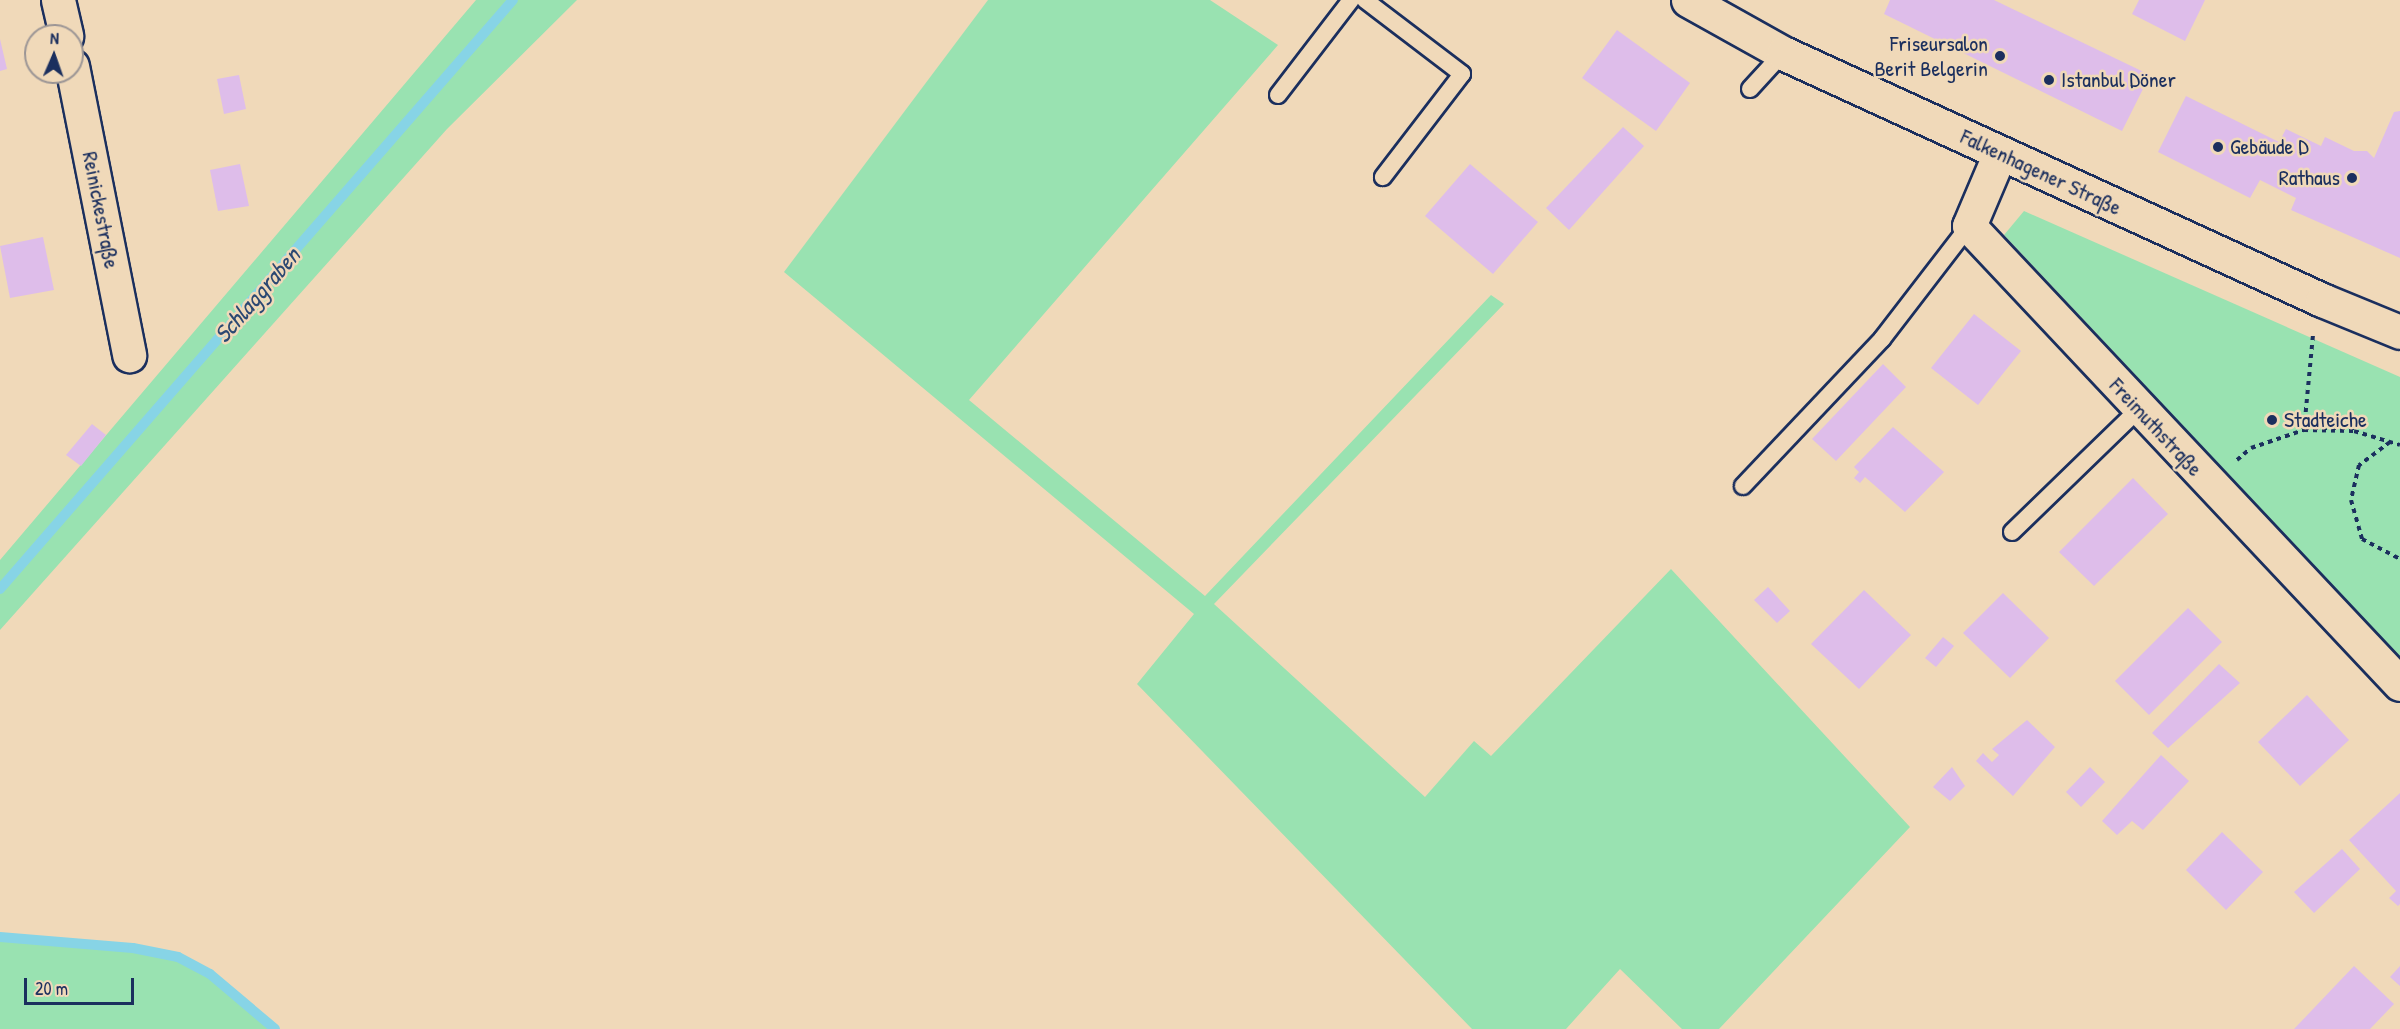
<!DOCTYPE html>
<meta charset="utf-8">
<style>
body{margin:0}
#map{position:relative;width:2400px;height:1029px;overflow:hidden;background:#f0d9b9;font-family:"Patrick Hand",sans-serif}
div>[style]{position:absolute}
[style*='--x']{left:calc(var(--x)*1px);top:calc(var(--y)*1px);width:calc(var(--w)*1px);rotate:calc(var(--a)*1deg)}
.green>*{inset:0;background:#99e2b1}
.stream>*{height:10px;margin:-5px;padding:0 5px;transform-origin:5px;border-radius:5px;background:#87d4e6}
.building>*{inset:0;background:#debdea}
.path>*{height:4px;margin-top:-2px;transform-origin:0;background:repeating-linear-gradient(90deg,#1b2f5e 0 4.5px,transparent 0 9px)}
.roads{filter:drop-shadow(2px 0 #1b2f5e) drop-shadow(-2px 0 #1b2f5e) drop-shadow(0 2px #1b2f5e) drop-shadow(0 -2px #1b2f5e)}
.lane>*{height:16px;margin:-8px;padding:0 8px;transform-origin:8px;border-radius:8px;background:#f0d9b9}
.street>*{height:33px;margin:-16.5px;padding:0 16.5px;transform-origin:16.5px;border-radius:16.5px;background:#f0d9b9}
.secondary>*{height:33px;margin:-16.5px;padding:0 16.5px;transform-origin:16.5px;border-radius:16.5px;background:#f0d9b9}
.dots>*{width:16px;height:16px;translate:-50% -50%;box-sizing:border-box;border:3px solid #f0d9b9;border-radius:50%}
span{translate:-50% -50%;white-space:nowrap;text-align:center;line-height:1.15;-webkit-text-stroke:5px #f0d9b9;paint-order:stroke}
.poi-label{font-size:22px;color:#1b2f5e}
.right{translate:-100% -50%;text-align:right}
.left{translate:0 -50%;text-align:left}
.street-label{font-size:22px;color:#1b2f5e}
.water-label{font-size:24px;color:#2b4872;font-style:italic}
.north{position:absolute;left:24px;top:24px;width:60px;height:60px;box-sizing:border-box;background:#f0d9b9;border:2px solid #9b9595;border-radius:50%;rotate:2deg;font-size:16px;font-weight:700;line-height:24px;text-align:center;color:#1b2f5e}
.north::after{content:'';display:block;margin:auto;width:21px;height:27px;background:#1b2f5e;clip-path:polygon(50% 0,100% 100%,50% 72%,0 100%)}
.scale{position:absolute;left:24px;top:978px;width:110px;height:27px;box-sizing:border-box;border:3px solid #1b2f5e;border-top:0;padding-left:8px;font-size:18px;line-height:21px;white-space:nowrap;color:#1b2f5e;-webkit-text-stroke:4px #f0d9b9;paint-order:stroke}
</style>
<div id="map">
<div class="green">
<div style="clip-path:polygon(476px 0,577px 0,447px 129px,0 630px,0 560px)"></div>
<div style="clip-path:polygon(988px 0,1210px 0,1278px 45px,969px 400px,1205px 596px,1491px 295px,1504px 304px,1214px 604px,1425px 797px,1474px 741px,1491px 756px,1671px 569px,1910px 827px,1719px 1029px,1682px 1029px,1620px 969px,1566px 1029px,1472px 1029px,1137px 684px,1194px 614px,784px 272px)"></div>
<div style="clip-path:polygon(2024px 211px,2400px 377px,2400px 657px,2004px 235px)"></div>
<div style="clip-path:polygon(0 937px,133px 948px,178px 957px,210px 974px,275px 1029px,0 1029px)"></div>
</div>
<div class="stream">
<div style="--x:0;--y:589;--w:781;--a:-48.95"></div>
<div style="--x:0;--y:937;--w:133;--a:4.7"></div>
<div style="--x:133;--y:948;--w:46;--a:11.3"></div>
<div style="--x:178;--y:957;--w:36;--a:28"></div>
<div style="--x:210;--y:974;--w:85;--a:40.2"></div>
</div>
<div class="building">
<div style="clip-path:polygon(1890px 0,1994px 0,2150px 75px,2122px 131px,1884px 14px)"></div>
<div style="clip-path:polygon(2139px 0,2205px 0,2185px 41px,2132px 14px)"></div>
<div style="clip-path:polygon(1617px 30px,1690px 83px,1656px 131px,1582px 78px)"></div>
<div style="clip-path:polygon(0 39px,7px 69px,0 71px)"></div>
<div style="clip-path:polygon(239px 75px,246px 109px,224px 114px,217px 79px)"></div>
<div style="clip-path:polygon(2186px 96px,2279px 142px,2286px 129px,2321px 146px,2325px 137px,2354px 151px,2367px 151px,2374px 158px,2394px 112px,2400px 111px,2400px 258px,2291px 210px,2296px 198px,2260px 180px,2250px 198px,2158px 152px)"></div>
<div style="clip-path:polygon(1623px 127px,1644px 146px,1569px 230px,1546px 208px)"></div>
<div style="clip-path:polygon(240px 164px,249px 206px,218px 211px,210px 170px)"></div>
<div style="clip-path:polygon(1470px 164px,1538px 222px,1493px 274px,1425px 216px)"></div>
<div style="clip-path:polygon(43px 237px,54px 290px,10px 298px,0 246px)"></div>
<div style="clip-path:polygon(1974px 314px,2021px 351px,1978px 405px,1931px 368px)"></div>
<div style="clip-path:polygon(1883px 364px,1906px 387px,1836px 461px,1812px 439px)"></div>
<div style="clip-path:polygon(92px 424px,106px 435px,81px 466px,66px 455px)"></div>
<div style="clip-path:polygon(1893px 427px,1944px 472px,1905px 512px,1865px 477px,1860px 483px,1854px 478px,1859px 472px,1854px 467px)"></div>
<div style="clip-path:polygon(2133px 478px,2168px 514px,2094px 586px,2059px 552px)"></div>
<div style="clip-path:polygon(1768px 587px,1790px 611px,1777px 623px,1754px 600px)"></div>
<div style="clip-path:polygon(1864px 590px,1911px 635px,1859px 689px,1811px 644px)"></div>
<div style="clip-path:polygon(2003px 593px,2049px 638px,2010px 678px,1963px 633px)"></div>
<div style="clip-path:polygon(2188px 608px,2222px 642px,2149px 715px,2115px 681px)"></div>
<div style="clip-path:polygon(1943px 637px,1954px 646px,1936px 667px,1925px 658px)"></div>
<div style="clip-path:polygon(2219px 664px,2240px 683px,2168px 748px,2152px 733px)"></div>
<div style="clip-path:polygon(2307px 695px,2349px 740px,2300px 786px,2258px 742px)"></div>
<div style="clip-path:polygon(2027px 720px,2055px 747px,2013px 796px,1976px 761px,1983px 753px,1992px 762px,1999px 755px,1992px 749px)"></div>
<div style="clip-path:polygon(2161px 755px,2189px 781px,2143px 830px,2132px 821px,2117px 835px,2102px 821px)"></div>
<div style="clip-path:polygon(1952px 767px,1965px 786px,1950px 801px,1933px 787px)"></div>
<div style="clip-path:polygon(2090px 767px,2105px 782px,2081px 807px,2066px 792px)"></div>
<div style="clip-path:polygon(2400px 793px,2400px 904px,2398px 906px,2389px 898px,2396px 891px,2349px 840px)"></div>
<div style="clip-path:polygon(2222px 832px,2263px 872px,2226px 910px,2186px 870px)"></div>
<div style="clip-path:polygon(2342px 849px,2360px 869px,2314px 913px,2294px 892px)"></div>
<div style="clip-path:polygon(2354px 966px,2394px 1004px,2370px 1029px,2294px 1029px)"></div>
<div style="clip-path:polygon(2400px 966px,2400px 986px,2390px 977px)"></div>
</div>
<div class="path">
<div style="--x:2304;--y:430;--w:95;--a:-84.6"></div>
<div style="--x:2390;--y:442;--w:39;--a:143"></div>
<div style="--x:2359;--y:465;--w:36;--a:103"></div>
<div style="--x:2351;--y:500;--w:41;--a:74.2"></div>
<div style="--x:2362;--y:539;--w:43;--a:27.8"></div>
<div style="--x:2237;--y:460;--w:18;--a:-41"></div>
<div style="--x:2251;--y:448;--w:56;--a:-18.8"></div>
<div style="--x:2304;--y:430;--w:50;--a:1.1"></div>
<div style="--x:2354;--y:431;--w:48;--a:16.9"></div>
</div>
<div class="roads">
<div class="lane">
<div style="--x:1365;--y:0;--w:122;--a:37.3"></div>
<div style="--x:1462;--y:74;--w:130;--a:127.5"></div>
<div style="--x:1750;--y:89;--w:49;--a:-47.5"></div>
<div style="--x:1278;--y:95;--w:120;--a:-52.5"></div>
<div style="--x:1743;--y:486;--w:202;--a:-46.6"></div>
<div style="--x:1882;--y:339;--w:143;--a:-52.4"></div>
<div style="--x:2012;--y:532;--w:177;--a:-44.1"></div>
</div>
<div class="street">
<div style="--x:58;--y:0;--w:37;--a:77"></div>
<div style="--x:72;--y:66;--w:295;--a:78.8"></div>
<div style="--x:2000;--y:153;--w:79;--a:113"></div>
<div style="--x:1969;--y:226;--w:629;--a:46.74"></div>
</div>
<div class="secondary">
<div style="--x:1688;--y:0;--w:109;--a:29.2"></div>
<div style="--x:1783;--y:53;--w:593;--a:24.62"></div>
<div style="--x:2322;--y:300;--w:84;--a:22.3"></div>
</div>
</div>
<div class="dots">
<div style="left:2000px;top:56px;background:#1b2f5e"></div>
<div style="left:2049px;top:80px;background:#1b2f5e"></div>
<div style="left:2218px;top:147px;background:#1b2f5e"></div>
<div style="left:2352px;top:178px;background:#1b2f5e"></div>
<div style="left:2272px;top:420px;background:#1b2f5e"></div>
</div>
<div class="poi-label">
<span class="right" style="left:1988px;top:56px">Friseursalon<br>Berit Belgerin</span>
<span class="left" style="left:2061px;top:80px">Istanbul Döner</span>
<span class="left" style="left:2230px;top:147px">Gebäude D</span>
<span class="right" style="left:2340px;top:178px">Rathaus</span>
<span class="left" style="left:2284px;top:420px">Stadteiche</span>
</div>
<div class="street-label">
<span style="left:2041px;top:172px;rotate:25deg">Falkenhagener Straße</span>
<span style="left:101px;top:210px;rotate:79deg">Reinickestraße</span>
<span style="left:2156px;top:427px;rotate:47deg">Freimuthstraße</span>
</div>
<div class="water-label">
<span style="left:257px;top:295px;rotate:-49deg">Schlaggraben</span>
</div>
<div class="north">N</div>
<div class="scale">20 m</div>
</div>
